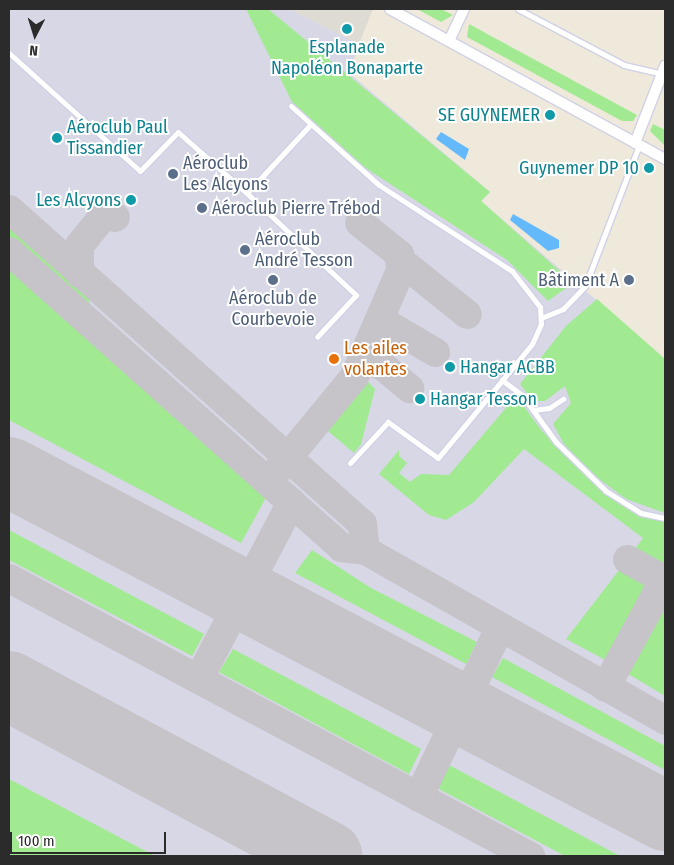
<!DOCTYPE html>
<meta charset="utf-8">
<style>
body{margin:0}
#map{position:relative;width:674px;height:865px;overflow:hidden;background:#eee9db;font-family:"Fira Sans Condensed",sans-serif}
div>[style]{position:absolute}
[style*='--x']{left:calc(var(--x)*1px);top:calc(var(--y)*1px);width:calc(var(--w)*1px);rotate:calc(var(--a)*1deg)}
.airport>*{inset:0;background:#d7d7e6}
.green>*{inset:0;background:#a1ea92}
.plaza>*{inset:0;background:#dedbd3}
.water>*{inset:0;background:#64b9fa}
.taxiway>*{height:29px;margin:-14.5px;padding:0 14.5px;transform-origin:14.5px;border-radius:14.5px;background:#c6c3c9}
.runway>*{height:70px;margin:-35px;padding:0 35px;transform-origin:35px;border-radius:35px;background:#c6c3c9}
.roads{filter:drop-shadow(1px 0 #d0d1e5) drop-shadow(-1px 0 #d0d1e5) drop-shadow(0 1px #d0d1e5) drop-shadow(0 -1px #d0d1e5)}
.lane>*{height:5px;margin:-2.5px;padding:0 2.5px;transform-origin:2.5px;border-radius:2.5px;background:#fff}
.street>*{height:10px;margin:-5px;padding:0 5px;transform-origin:5px;border-radius:5px;background:#fff}
.dots>*{width:14px;height:14px;translate:-50% -50%;box-sizing:border-box;border:2px solid #fff;border-radius:50%}
span{translate:-50% -50%;white-space:nowrap;text-align:center;line-height:1.15;-webkit-text-stroke:4px #fff;paint-order:stroke}
.culture-label{font-size:18px;color:#0d838f}
.right{translate:-100% -50%;text-align:right}
.left{translate:0 -50%;text-align:left}
.service-label{font-size:18px;color:#4e5e75}
.food-label{font-size:18px;color:#c56008}
.frame{position:absolute;inset:0;border:10px solid #2b2b2b;pointer-events:none}
.north{position:absolute;left:10px;top:10px;width:50px;height:50px;-webkit-text-stroke:4px #fff;paint-order:stroke;rotate:185deg;font-size:14px;font-weight:700;line-height:20px;text-align:center;color:#2b2b2b}
.north::after{content:'';display:block;margin:auto;width:18px;height:22px;background:#2b2b2b;clip-path:polygon(50% 0,100% 100%,50% 72%,0 100%)}
.scale{position:absolute;left:10px;top:832px;width:156px;height:22px;box-sizing:border-box;border:2px solid #2b2b2b;border-top:0;padding-left:6px;font-size:15px;line-height:18px;white-space:nowrap;color:#2b2b2b;-webkit-text-stroke:4px #fff;paint-order:stroke}
</style>
<div id="map">
<div class="airport">
<div style="clip-path:polygon(9px 9px,290px 9px,359px 44px,349px 73px,490px 192px,481px 201px,665px 359px,665px 856px,9px 856px)"></div>
</div>
<div class="green">
<div style="clip-path:polygon(246px 9px,268px 9px,490px 192px,481px 201px,573px 283px,548px 301px,507px 260px,364px 167px,292px 102px)"></div>
<div style="clip-path:polygon(417px 9px,441px 9px,453px 15px,441px 22px)"></div>
<div style="clip-path:polygon(469px 24px,637px 115px,633px 121px,622px 121px,467px 37px)"></div>
<div style="clip-path:polygon(653px 124px,665px 130px,665px 146px,650px 131px)"></div>
<div style="clip-path:polygon(9px 220px,87px 290px,91px 309px,9px 240px)"></div>
<div style="clip-path:polygon(9px 258px,269px 492px,241px 543px,9px 420px)"></div>
<div style="clip-path:polygon(597px 299px,665px 359px,665px 513px,626px 499px,591px 473px,564px 444px,553px 424px,571px 403px,565px 386px,545px 401px,533px 401px,520px 384px,566px 326px)"></div>
<div style="clip-path:polygon(361px 375px,375px 389px,361px 444px,354px 453px,322px 426px)"></div>
<div style="clip-path:polygon(516px 396px,542px 431px,596px 485px,643px 516px,665px 520px,665px 571px,632px 553px,643px 538px,524px 449px,474px 502px,446px 520px,429px 515px,379px 474px,399px 450px,399px 456px,407px 463px,399px 473px,410px 482px,421px 474px,449px 475px)"></div>
<div style="clip-path:polygon(9px 530px,204px 634px,192px 656px,9px 560px)"></div>
<div style="clip-path:polygon(312px 550px,371px 588px,477px 642px,466px 664px,295px 573px)"></div>
<div style="clip-path:polygon(623px 565px,655px 582px,611px 663px,566px 639px)"></div>
<div style="clip-path:polygon(665px 589px,665px 696px,620px 669px)"></div>
<div style="clip-path:polygon(233px 649px,421px 749px,409px 774px,219px 672px)"></div>
<div style="clip-path:polygon(503px 658px,665px 746px,665px 770px,492px 677px)"></div>
<div style="clip-path:polygon(449px 765px,620px 856px,565px 856px,437px 788px)"></div>
<div style="clip-path:polygon(9px 779px,155px 856px,9px 856px)"></div>
</div>
<div class="plaza">
<div style="clip-path:polygon(290px 9px,373px 9px,359px 44px)"></div>
</div>
<div class="water">
<div style="clip-path:polygon(441px 132px,469px 149px,465px 160px,436px 139px)"></div>
<div style="clip-path:polygon(513px 214px,559px 240px,559px 248px,548px 251px,510px 220px)"></div>
</div>
<div class="taxiway">
<div style="--x:9;--y:209;--w:472;--a:41.7"></div>
<div style="--x:362;--y:523;--w:27;--a:84"></div>
<div style="--x:9;--y:251;--w:445;--a:41.7"></div>
<div style="--x:341;--y:547;--w:24;--a:7"></div>
<div style="--x:365;--y:550;--w:345;--a:29.5"></div>
<div style="--x:402;--y:262;--w:83;--a:38.7"></div>
<div style="--x:79;--y:273;--w:28;--a:-90"></div>
<div style="--x:79;--y:245;--w:38;--a:-51"></div>
<div style="--x:103;--y:215;--w:12;--a:9"></div>
<div style="--x:379;--y:319;--w:65;--a:30.5"></div>
<div style="--x:362;--y:357;--w:24;--a:24"></div>
<div style="--x:384;--y:367;--w:33;--a:40"></div>
<div style="--x:275;--y:472;--w:124;--a:-50.5"></div>
<div style="--x:354;--y:376;--w:116;--a:-66.5"></div>
<div style="--x:400;--y:270;--w:16;--a:-94"></div>
<div style="--x:399;--y:254;--w:51;--a:-141.3"></div>
<div style="--x:627;--y:559;--w:43;--a:28.9"></div>
<div style="--x:9;--y:578;--w:591;--a:28.08"></div>
<div style="--x:198;--y:679;--w:200;--a:-62.3"></div>
<div style="--x:605;--y:687;--w:123;--a:-61.4"></div>
<div style="--x:418;--y:797;--w:187;--a:-64.4"></div>
</div>
<div class="runway">
<div style="--x:9;--y:472;--w:741;--a:27.67"></div>
<div style="--x:9;--y:686;--w:361;--a:28.1"></div>
</div>
<div class="roads">
<div class="lane">
<div style="--x:518;--y:9;--w:120;--a:27.8"></div>
<div style="--x:624;--y:65;--w:39;--a:13"></div>
<div style="--x:9;--y:53;--w:176;--a:42"></div>
<div style="--x:140;--y:171;--w:54;--a:-45.7"></div>
<div style="--x:178;--y:132;--w:98;--a:41.7"></div>
<div style="--x:251;--y:197;--w:144;--a:43"></div>
<div style="--x:356;--y:295;--w:57;--a:132.9"></div>
<div style="--x:291;--y:106;--w:118;--a:41.9"></div>
<div style="--x:379;--y:185;--w:158;--a:32.9"></div>
<div style="--x:512;--y:271;--w:46;--a:52.1"></div>
<div style="--x:540;--y:307;--w:17;--a:87"></div>
<div style="--x:541;--y:324;--w:22;--a:114"></div>
<div style="--x:532;--y:344;--w:148;--a:129.5"></div>
<div style="--x:438;--y:458;--w:62;--a:-144.2"></div>
<div style="--x:388;--y:422;--w:56;--a:132.8"></div>
<div style="--x:247;--y:193;--w:91;--a:-47.2"></div>
<div style="--x:541;--y:318;--w:24;--a:-22"></div>
<div style="--x:563;--y:309;--w:32;--a:-46"></div>
<div style="--x:585;--y:286;--w:151;--a:-69"></div>
<div style="--x:502;--y:380;--w:25;--a:37"></div>
<div style="--x:522;--y:395;--w:58;--a:54.1"></div>
<div style="--x:556;--y:442;--w:70;--a:44.4"></div>
<div style="--x:606;--y:491;--w:41;--a:32.2"></div>
<div style="--x:641;--y:513;--w:25;--a:12"></div>
<div style="--x:533;--y:410;--w:16;--a:-7"></div>
<div style="--x:549;--y:408;--w:17;--a:-33"></div>
</div>
<div class="street">
<div style="--x:390;--y:9;--w:313;--a:28.6"></div>
<div style="--x:449;--y:41;--w:35;--a:-65"></div>
<div style="--x:635;--y:143;--w:83;--a:-68.7"></div>
</div>
</div>
<div class="dots">
<div style="left:347px;top:29px;background:#0f9aa8"></div>
<div style="left:550px;top:115px;background:#0f9aa8"></div>
<div style="left:57px;top:138px;background:#0f9aa8"></div>
<div style="left:649px;top:168px;background:#0f9aa8"></div>
<div style="left:173px;top:174px;background:#5c6f8a"></div>
<div style="left:131px;top:200px;background:#0f9aa8"></div>
<div style="left:202px;top:208px;background:#5c6f8a"></div>
<div style="left:245px;top:250px;background:#5c6f8a"></div>
<div style="left:273px;top:280px;background:#5c6f8a"></div>
<div style="left:629px;top:280px;background:#5c6f8a"></div>
<div style="left:334px;top:359px;background:#e8710a"></div>
<div style="left:450px;top:367px;background:#0f9aa8"></div>
<div style="left:420px;top:399px;background:#0f9aa8"></div>
</div>
<div class="culture-label">
<span style="left:347px;top:58px">Esplanade<br>Napoléon Bonaparte</span>
<span class="right" style="left:540px;top:115px">SE GUYNEMER</span>
<span class="left" style="left:67px;top:138px">Aéroclub Paul<br>Tissandier</span>
<span class="right" style="left:639px;top:168px">Guynemer DP 10</span>
<span class="right" style="left:121px;top:200px">Les Alcyons</span>
<span class="left" style="left:460px;top:367px">Hangar ACBB</span>
<span class="left" style="left:430px;top:399px">Hangar Tesson</span>
</div>
<div class="service-label">
<span class="left" style="left:183px;top:174px">Aéroclub<br>Les Alcyons</span>
<span class="left" style="left:212px;top:208px">Aéroclub Pierre Trébod</span>
<span class="left" style="left:255px;top:250px">Aéroclub<br>André Tesson</span>
<span class="right" style="left:619px;top:280px">Bâtiment A</span>
<span style="left:273px;top:309px">Aéroclub de<br>Courbevoie</span>
</div>
<div class="food-label">
<span class="left" style="left:344px;top:359px">Les ailes<br>volantes</span>
</div>
<div class="frame"></div>
<div class="north">N</div>
<div class="scale">100 m</div>
</div>
